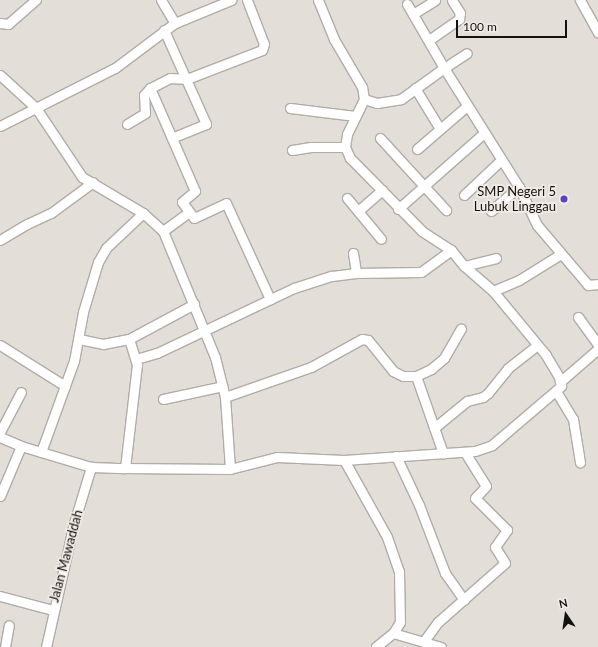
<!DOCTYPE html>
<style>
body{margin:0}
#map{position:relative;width:598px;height:647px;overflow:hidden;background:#e4ded9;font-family:Lato,sans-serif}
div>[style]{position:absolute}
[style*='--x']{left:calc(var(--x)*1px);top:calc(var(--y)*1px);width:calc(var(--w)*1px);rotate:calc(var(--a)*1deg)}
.roads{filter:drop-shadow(1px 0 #b1aca7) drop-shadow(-1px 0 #b1aca7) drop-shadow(0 1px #b1aca7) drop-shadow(0 -1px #b1aca7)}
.minor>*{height:9px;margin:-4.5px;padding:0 4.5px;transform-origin:4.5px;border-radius:4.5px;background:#fff}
.dots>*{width:11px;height:11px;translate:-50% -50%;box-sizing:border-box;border:2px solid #f1ebe6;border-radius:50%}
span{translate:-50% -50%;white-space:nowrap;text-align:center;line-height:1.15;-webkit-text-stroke:3.5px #f1ebe6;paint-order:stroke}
.poi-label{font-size:13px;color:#131210}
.right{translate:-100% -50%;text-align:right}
.street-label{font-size:13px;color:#131210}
.north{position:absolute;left:546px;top:595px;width:40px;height:40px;-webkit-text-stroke:3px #f1ebe6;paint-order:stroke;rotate:347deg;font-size:11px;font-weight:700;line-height:16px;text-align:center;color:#131210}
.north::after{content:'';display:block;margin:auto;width:14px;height:18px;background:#131210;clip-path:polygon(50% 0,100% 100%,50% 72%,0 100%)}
.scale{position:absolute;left:456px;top:20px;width:111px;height:18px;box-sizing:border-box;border:2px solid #131210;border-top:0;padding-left:5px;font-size:12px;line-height:14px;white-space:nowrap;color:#131210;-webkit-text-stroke:3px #f1ebe6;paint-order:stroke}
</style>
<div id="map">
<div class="roads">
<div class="minor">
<div style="--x:161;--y:0;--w:27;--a:59"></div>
<div style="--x:247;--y:0;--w:47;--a:68.9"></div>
<div style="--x:264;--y:44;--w:6;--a:108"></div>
<div style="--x:262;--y:50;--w:80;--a:158.9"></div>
<div style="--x:187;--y:79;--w:17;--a:-177"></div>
<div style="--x:170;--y:78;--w:22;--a:153"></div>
<div style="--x:150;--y:88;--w:112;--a:66.4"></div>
<div style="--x:195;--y:191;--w:17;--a:140"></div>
<div style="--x:182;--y:202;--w:20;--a:53"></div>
<div style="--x:194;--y:218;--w:35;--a:-25"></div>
<div style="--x:226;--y:203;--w:106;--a:65.4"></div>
<div style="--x:580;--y:0;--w:37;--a:61"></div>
<div style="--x:407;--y:4;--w:74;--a:60"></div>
<div style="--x:444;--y:68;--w:27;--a:-33"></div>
<div style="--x:413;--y:14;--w:26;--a:-32"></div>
<div style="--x:0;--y:23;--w:8;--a:7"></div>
<div style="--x:8;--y:24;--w:37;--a:-41"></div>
<div style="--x:164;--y:30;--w:103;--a:65.9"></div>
<div style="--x:206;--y:124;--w:37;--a:158"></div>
<div style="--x:429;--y:40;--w:37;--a:-35"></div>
<div style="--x:459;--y:19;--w:6;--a:-81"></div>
<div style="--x:460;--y:13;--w:15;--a:-122"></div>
<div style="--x:0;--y:75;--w:49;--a:42.5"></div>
<div style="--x:36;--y:108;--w:83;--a:56.3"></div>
<div style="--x:82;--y:177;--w:71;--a:30.5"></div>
<div style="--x:143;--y:213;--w:27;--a:42"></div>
<div style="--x:163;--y:231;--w:136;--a:67.6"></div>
<div style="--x:215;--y:357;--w:41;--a:76"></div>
<div style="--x:225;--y:397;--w:72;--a:86"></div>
<div style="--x:415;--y:88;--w:48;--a:58.6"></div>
<div style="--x:364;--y:99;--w:14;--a:17"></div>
<div style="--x:377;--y:103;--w:24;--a:-9"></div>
<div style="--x:401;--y:99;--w:53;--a:-35.8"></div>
<div style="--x:444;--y:68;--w:141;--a:57.8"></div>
<div style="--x:519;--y:187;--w:42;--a:64.7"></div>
<div style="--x:537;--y:225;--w:79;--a:49.6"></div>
<div style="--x:588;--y:285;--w:10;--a:-6"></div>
<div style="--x:290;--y:108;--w:66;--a:6.9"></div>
<div style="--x:127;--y:124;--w:21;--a:-31"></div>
<div style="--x:145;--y:113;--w:18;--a:-93"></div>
<div style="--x:144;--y:95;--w:9;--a:-49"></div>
<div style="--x:0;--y:126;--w:129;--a:-26.8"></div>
<div style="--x:115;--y:68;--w:75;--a:-36.9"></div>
<div style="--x:175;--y:23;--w:61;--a:-22.3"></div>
<div style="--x:380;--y:138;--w:98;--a:47.5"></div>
<div style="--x:417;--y:149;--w:66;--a:-40.7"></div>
<div style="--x:292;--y:150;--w:19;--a:-9"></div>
<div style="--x:311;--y:147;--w:34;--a:0"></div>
<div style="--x:464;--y:195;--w:51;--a:-43.4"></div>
<div style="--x:347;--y:198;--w:53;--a:50.3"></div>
<div style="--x:398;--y:209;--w:115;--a:-41.5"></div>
<div style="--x:358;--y:211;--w:32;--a:-41"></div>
<div style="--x:491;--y:211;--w:37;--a:-41"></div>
<div style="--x:163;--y:231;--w:32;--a:-36"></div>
<div style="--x:0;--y:240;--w:31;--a:-31"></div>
<div style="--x:27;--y:224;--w:26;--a:-25"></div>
<div style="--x:51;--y:213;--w:52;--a:-36.4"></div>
<div style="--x:353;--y:253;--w:20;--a:81"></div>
<div style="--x:464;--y:266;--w:33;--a:-14"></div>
<div style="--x:493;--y:291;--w:28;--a:-23"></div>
<div style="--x:519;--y:280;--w:49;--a:-31.8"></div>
<div style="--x:578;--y:317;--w:34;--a:54"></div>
<div style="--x:79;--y:339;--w:25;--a:12"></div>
<div style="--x:103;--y:344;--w:26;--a:-11"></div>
<div style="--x:129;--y:339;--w:74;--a:-28.3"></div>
<div style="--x:0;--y:345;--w:77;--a:32.2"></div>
<div style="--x:136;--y:359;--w:22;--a:-16"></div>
<div style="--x:157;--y:353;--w:152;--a:-25.4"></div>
<div style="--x:294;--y:288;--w:40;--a:-18"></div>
<div style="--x:332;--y:276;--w:24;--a:-7"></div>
<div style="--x:356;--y:273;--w:65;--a:-0.9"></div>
<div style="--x:421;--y:272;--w:37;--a:-36"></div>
<div style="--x:416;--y:376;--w:17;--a:-25"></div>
<div style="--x:431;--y:369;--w:17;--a:-40"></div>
<div style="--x:444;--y:358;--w:34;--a:-60"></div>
<div style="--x:561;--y:381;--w:49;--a:-40.9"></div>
<div style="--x:556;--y:391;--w:33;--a:59"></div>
<div style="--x:573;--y:419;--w:44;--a:80.8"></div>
<div style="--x:225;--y:397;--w:91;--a:-19.2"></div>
<div style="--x:311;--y:367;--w:58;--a:-28.8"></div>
<div style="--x:362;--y:339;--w:6;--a:9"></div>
<div style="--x:368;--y:340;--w:40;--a:51"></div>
<div style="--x:393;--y:371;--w:11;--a:27"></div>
<div style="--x:403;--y:376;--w:13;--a:0"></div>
<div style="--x:416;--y:376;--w:82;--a:70.7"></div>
<div style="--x:163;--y:399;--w:61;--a:-12.2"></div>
<div style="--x:434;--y:428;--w:43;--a:-39.3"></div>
<div style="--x:467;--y:401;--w:16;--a:-14"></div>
<div style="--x:483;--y:397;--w:6;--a:-39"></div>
<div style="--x:488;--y:393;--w:32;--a:-51"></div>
<div style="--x:508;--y:368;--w:37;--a:-38"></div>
<div style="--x:0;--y:432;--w:45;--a:-62.3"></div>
<div style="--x:0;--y:437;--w:23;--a:23"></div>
<div style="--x:21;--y:446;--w:73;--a:16.7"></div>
<div style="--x:91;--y:467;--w:34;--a:2"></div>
<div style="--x:125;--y:468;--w:105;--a:0.5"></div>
<div style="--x:230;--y:469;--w:49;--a:-14.3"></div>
<div style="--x:277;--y:457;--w:67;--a:2.6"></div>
<div style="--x:344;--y:460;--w:131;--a:-3.9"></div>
<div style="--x:475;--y:451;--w:18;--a:-19"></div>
<div style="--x:492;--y:445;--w:91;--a:-40.5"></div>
<div style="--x:561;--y:386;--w:9;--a:-103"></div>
<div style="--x:559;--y:377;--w:26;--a:-121"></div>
<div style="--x:546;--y:355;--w:83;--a:-129.6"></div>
<div style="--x:493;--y:291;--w:38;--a:-139"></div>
<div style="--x:464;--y:266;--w:21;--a:-129"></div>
<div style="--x:451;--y:250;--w:35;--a:-147"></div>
<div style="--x:422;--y:231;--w:103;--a:-134.6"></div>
<div style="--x:350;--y:158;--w:12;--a:-114"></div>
<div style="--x:345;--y:147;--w:13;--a:-81"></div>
<div style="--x:347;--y:134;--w:39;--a:-64"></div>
<div style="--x:364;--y:99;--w:12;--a:-99"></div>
<div style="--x:362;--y:87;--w:56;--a:-120.3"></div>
<div style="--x:334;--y:39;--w:42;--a:-112.3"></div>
<div style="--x:41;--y:452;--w:97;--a:-70.1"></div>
<div style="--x:74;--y:361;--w:50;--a:-79.6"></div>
<div style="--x:83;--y:312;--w:52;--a:-73.3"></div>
<div style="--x:98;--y:262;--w:16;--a:-60"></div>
<div style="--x:106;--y:248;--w:51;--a:-43.4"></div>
<div style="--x:396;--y:456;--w:54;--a:64.9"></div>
<div style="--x:419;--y:505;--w:73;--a:69.1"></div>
<div style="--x:445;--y:573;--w:33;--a:55"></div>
<div style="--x:344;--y:460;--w:88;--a:60.8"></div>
<div style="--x:387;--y:537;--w:36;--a:71"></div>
<div style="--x:399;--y:571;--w:51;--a:88.9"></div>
<div style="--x:400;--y:622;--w:13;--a:122"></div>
<div style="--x:393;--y:633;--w:22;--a:141"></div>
<div style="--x:125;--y:468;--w:104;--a:-83.4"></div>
<div style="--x:137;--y:365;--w:27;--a:-107"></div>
<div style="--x:0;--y:496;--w:54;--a:-67.2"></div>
<div style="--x:0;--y:596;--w:55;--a:14.8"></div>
<div style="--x:393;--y:633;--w:50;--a:16.3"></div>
<div style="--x:424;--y:641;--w:24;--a:-54"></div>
<div style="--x:438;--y:622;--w:89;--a:-41.4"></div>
<div style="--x:505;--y:563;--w:19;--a:-122"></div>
<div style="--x:495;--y:547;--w:21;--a:-55"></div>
<div style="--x:507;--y:530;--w:45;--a:-135"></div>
<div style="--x:475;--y:498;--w:16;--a:-47"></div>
<div style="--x:486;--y:486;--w:40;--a:-122"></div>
<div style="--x:5;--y:647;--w:22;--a:-80"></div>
<div style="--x:46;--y:647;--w:127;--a:-77.3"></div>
<div style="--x:74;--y:523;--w:59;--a:-73.1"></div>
</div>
</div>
<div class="dots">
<div style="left:564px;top:199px;background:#5744bc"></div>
</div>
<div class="poi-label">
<span class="right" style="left:556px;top:199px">SMP Negeri 5<br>Lubuk Linggau</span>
</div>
<div class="street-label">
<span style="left:66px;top:556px;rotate:-75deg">Jalan Mawaddah</span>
</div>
<div class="north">N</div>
<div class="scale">100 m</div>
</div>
